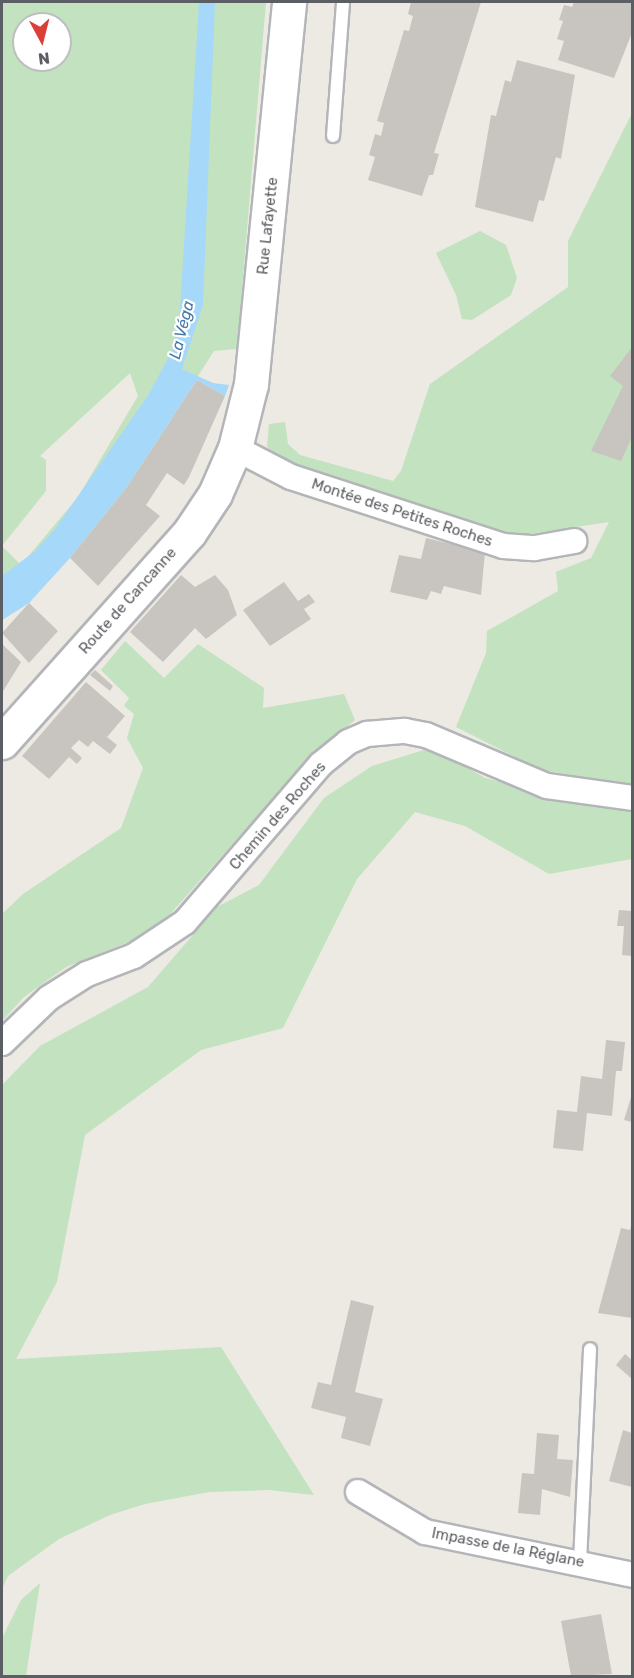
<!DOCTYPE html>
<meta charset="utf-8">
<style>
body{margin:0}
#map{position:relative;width:634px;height:1678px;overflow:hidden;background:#eceae2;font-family:Rubik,sans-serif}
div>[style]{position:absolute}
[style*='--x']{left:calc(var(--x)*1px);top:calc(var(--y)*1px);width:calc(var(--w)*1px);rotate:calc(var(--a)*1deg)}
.green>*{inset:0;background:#c2e2c0}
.water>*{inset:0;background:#a6d8f9}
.building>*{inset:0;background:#c8c5c0}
.roads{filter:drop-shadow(2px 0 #b3b5b9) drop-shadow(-2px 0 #b3b5b9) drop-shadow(0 2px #b3b5b9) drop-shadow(0 -2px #b3b5b9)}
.lane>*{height:12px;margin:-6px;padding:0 6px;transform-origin:6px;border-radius:6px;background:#fff}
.street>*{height:24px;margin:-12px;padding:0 12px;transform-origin:12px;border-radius:12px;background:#fff}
.secondary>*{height:33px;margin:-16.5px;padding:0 16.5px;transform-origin:16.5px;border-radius:16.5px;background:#fff}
span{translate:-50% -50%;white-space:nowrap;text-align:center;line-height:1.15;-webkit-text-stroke:4.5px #fff;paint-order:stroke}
.street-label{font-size:15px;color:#5b5e62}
.water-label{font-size:16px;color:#4579a9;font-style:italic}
.frame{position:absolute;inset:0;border:3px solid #5b5e62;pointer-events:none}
.north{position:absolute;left:12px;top:12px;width:60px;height:60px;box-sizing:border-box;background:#fff;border:2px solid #bdbfc0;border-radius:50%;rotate:173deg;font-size:16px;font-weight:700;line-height:24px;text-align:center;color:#5b5e62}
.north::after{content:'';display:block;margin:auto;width:21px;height:27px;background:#dc3f38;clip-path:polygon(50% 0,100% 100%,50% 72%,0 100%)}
</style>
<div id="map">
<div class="green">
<div style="clip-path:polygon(evenodd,2px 2px,266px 2px,237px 349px,214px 351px,127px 487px,29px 603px,2px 620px,2px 2px,24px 24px,60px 24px,60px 60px,24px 60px,24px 24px,2px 2px,130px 373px,138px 396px,78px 497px,21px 565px,2px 546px,46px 491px,46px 460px,40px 456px,130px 373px)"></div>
<div style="clip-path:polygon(632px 113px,632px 785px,541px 770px,456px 727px,486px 653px,487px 631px,558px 591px,556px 572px,591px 558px,609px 522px,516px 536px,476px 531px,300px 476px,267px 447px,269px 424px,285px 422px,288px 444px,300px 455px,393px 481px,401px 471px,430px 384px,568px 287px,568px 241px)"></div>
<div style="clip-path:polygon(480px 231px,506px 245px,517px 278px,511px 295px,472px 320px,462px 319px,456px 295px,436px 253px)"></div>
<div style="clip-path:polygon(125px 641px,164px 678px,198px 644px,264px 688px,263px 708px,344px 694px,355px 720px,307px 760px,164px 921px,136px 939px,66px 967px,24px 997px,2px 1021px,2px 914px,23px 894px,121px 828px,143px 768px,127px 738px,134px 714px,124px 706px,129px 698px,101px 670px)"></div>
<div style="clip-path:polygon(424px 750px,455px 761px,485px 778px,582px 802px,632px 809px,632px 859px,549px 874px,465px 826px,415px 812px,357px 879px,283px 1028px,201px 1050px,85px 1135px,57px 1282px,16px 1359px,221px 1347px,314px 1495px,269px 1490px,209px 1492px,145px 1504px,110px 1515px,59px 1539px,8px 1576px,2px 1589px,2px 1085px,40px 1046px,148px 987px,217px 907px,259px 885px,324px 798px,372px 766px)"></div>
<div style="clip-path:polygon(40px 1583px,26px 1676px,2px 1676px,2px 1638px,21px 1600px)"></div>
</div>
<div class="water">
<div style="clip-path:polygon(199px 2px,215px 2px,203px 305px,182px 369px,213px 383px,229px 385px,225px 396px,197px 380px,127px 487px,70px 558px,29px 603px,2px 620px,2px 576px,35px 551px,55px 529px,149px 394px,173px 349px,180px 310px)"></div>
</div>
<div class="building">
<div style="clip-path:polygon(411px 2px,481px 2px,434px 153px,439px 154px,433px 175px,429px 175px,422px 196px,368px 180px,375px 157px,369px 155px,375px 134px,381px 136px,384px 123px,377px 121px,404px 30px,409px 31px,413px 16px,408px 14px)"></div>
<div style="clip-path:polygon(574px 2px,632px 2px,632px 33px,614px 78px,558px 60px,564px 41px,557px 39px,563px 21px,559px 20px,564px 5px,572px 7px)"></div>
<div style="clip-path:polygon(517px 60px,575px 75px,561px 159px,556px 157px,544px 201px,539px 200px,533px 222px,475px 207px,491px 115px,496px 116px,505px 80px,511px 82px)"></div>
<div style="clip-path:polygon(632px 347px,632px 437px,621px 461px,591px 451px,623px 386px,610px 376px)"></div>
<div style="clip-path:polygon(197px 380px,225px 396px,189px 477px,184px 485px,167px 473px,146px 505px,160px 516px,98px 586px,70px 558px,127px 487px)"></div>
<div style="clip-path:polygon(426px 538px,485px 552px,481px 595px,444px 586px,441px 594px,431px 591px,427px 600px,390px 592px,399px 555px,421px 559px)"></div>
<div style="clip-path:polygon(181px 575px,195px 587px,215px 575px,228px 590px,237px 615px,206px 639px,195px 628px,163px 662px,130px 632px)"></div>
<div style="clip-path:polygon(284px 582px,298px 601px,309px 594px,315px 602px,304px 609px,311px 619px,270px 646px,243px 610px)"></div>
<div style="clip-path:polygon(29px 603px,58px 631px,29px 663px,2px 633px)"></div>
<div style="clip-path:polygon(2px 644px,21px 662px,2px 693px)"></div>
<div style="clip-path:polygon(95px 670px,113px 686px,110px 691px,90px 675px)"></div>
<div style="clip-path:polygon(86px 682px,125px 716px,107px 737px,117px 745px,110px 754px,93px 741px,88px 747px,79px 740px,71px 748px,82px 758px,77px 764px,69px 757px,49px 779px,22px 756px)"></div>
<div style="clip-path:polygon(619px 910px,632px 911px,632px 956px,622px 955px,624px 926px,617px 926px)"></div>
<div style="clip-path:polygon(606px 1040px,625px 1042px,622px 1071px,616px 1071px,612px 1116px,587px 1113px,583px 1151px,553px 1148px,557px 1110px,577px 1112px,581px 1076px,602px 1079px)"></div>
<div style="clip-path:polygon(632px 1094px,632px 1122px,624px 1120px)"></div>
<div style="clip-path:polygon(632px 1222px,632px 1318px,598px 1313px,621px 1228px,630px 1230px)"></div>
<div style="clip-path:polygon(351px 1300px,374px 1306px,355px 1392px,383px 1399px,370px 1446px,341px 1438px,346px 1417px,311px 1408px,318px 1382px,331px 1385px)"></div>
<div style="clip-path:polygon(625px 1354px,632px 1360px,632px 1379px,616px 1365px)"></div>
<div style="clip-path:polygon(623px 1430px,632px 1433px,632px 1487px,609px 1481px)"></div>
<div style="clip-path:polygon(537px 1433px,559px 1435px,557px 1459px,573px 1460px,570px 1497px,542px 1489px,540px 1515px,518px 1513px,522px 1473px,534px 1474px)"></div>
<div style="clip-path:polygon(601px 1614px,612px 1674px,571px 1676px,561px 1621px)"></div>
</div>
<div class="roads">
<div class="lane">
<div style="--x:333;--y:136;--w:134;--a:-85.7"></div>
<div style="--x:580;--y:1562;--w:213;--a:-87.3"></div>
</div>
<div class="street">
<div style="--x:235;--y:448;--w:63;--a:27.4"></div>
<div style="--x:291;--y:477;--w:223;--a:18"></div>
<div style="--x:503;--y:546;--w:32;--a:4"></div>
<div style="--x:535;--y:548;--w:40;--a:-10"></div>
<div style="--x:2;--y:1043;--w:65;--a:-43.8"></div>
<div style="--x:49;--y:998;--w:45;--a:-32.3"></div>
<div style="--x:87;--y:974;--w:50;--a:-21"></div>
<div style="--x:134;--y:956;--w:61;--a:-33.7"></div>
<div style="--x:185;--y:922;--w:208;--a:-49.3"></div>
<div style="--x:321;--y:764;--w:35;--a:-39"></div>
<div style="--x:348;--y:742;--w:21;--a:-23"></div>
<div style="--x:367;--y:734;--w:38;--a:-5"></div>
<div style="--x:405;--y:731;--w:21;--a:11"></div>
<div style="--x:426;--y:735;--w:131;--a:22.9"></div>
<div style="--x:547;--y:786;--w:86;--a:8"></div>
<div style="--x:358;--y:1492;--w:78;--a:30.8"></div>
<div style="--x:425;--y:1532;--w:211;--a:11.7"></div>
</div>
<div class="secondary">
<div style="--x:2;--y:742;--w:280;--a:-48.2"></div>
<div style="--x:189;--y:533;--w:47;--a:-56.3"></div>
<div style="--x:215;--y:494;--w:50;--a:-66.5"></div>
<div style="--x:235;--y:448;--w:66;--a:-76"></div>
<div style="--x:251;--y:384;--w:384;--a:-84.3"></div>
</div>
</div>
<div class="street-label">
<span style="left:268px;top:226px;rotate:-84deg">Rue Lafayette</span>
<span style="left:402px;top:513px;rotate:18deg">Montée des Petites Roches</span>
<span style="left:128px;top:601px;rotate:-48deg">Route de Cancanne</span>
<span style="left:278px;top:816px;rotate:-49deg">Chemin des Roches</span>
<span style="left:508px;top:1548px;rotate:11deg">Impasse de la Réglane</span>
</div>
<div class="water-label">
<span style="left:182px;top:330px;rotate:-76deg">La Véga</span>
</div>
<div class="frame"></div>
<div class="north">N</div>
</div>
